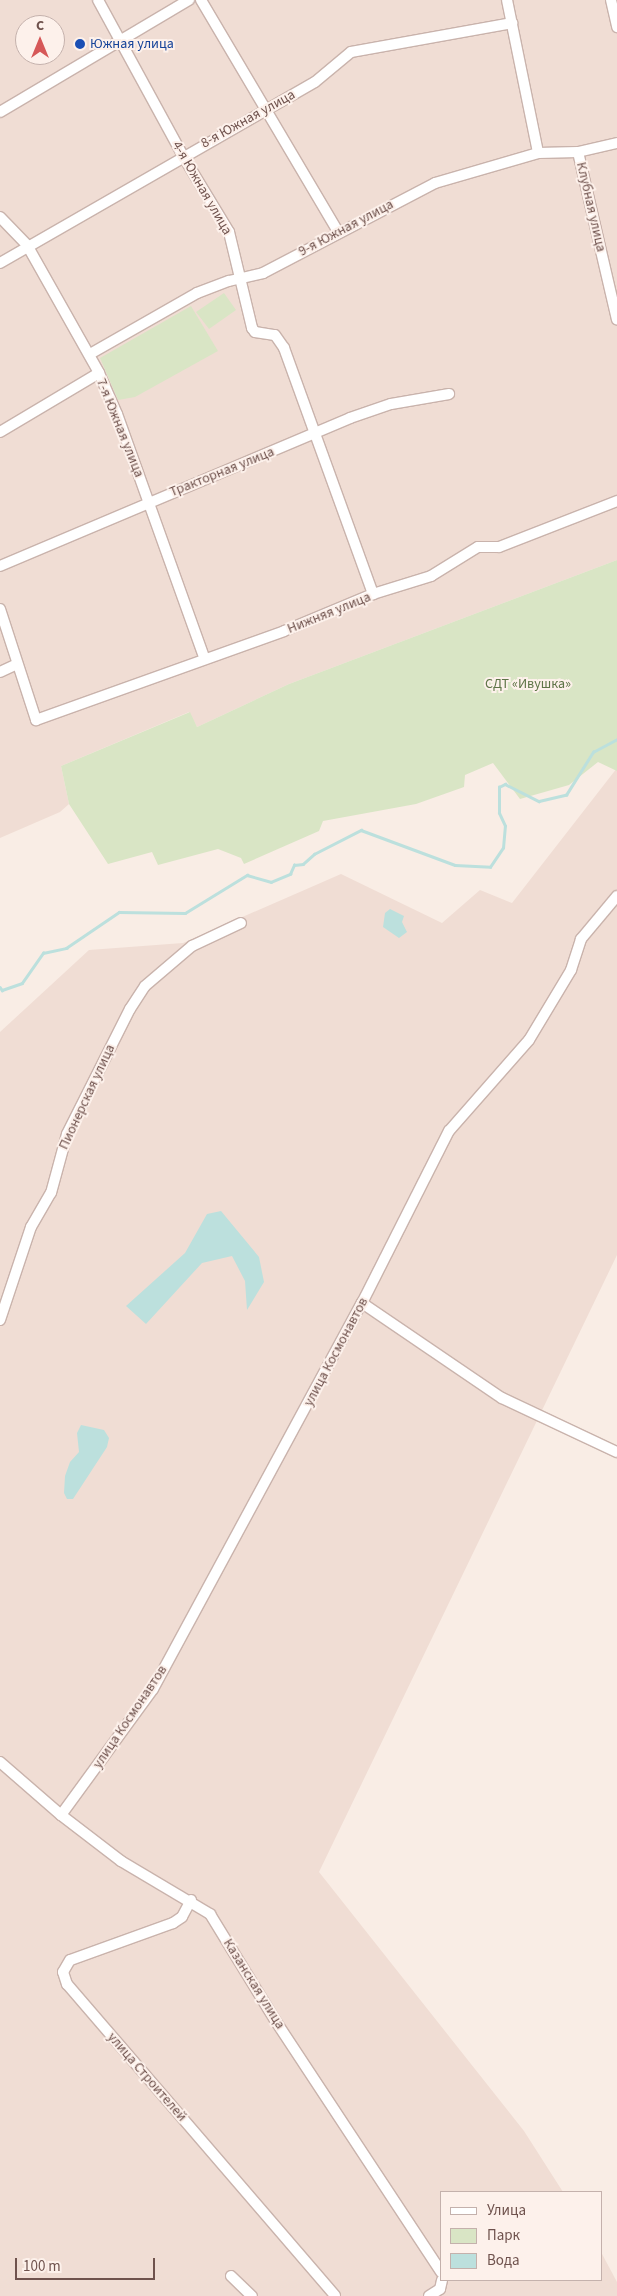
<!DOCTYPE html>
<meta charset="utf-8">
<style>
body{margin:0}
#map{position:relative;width:617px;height:2296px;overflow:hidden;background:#f9ede5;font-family:"Source Sans 3",sans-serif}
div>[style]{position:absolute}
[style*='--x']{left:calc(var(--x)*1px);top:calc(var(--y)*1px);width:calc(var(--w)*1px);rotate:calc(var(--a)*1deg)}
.residential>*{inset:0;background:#f0ddd4}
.green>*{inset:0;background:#d9e5c5}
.water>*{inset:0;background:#bce0dd}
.stream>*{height:2.5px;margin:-1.25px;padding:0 1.25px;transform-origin:1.25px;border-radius:1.25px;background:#bce0dd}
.roads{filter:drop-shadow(1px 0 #c9b3ac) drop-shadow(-1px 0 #c9b3ac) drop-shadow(0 1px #c9b3ac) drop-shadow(0 -1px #c9b3ac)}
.minor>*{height:10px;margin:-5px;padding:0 5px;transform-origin:5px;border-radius:5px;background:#fff}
.dots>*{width:14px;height:14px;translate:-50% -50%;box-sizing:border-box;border:2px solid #fdf1eb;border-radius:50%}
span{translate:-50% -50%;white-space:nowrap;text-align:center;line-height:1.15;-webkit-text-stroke:4px #fdf1eb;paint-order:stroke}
.transit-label{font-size:14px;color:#164399}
.left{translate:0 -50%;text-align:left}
.street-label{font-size:14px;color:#6f524d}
.park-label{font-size:14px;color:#5e7447}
.legend{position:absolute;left:440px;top:2191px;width:162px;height:90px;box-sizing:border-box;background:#fdf1eb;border:1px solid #c4b1ac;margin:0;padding:6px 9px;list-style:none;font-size:15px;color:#6f524d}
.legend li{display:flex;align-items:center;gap:10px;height:25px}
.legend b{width:25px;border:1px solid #c4b1ac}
.north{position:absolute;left:15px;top:15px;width:50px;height:50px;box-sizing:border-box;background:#fdf1eb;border:1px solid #c4b1ac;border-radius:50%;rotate:0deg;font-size:14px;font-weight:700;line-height:20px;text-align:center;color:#6f524d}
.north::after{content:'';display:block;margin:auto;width:18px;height:22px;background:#d65858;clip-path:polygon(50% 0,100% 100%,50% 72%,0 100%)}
.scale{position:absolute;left:15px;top:2258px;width:140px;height:22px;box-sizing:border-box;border:2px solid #6f524d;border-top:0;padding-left:6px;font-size:15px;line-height:18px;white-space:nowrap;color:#6f524d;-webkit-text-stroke:4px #fdf1eb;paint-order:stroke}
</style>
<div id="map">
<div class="residential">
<div style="clip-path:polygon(evenodd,0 0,617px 0,617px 560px,289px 684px,197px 727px,189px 712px,61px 766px,69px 804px,60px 812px,0 838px,0 0,25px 25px,55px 25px,55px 55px,25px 55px,25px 25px)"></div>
<div style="clip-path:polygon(617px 768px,617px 1255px,319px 1872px,524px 2131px,563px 2192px,441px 2192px,441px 2280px,601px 2280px,601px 2252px,617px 2282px,617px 2296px,0 2296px,0 1032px,89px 950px,183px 943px,341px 874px,442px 923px,480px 890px,512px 903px)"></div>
</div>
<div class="green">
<div style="clip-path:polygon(224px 293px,236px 310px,209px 329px,196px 312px)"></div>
<div style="clip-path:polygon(191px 306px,218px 351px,135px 397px,118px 400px,100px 358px)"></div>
<div style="clip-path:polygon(617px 560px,617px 771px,598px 762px,569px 785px,520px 799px,493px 763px,465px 775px,464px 787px,416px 804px,323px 821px,319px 831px,244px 864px,241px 858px,218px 849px,158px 865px,152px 852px,108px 864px,69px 804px,61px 766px,190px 712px,197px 727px,289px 684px)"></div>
</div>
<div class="water">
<div style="clip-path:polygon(390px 909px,404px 916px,402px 922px,407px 932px,399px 938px,383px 927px,385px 913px)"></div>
<div style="clip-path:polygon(221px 1211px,259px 1257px,264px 1282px,247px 1310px,245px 1281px,232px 1256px,202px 1263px,146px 1324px,126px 1306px,185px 1253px,207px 1214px)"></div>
<div style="clip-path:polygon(81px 1425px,104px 1430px,109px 1438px,107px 1447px,73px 1499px,67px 1499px,64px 1493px,65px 1476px,70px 1462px,79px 1452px,77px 1433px)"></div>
</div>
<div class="stream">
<div style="--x:0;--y:987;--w:4;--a:56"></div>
<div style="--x:2;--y:990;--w:21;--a:-19"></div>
<div style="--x:22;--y:983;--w:37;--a:-55"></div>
<div style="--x:43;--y:953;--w:24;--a:-12"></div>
<div style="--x:66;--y:948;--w:64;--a:-34.2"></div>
<div style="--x:119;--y:912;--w:66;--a:0.9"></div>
<div style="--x:185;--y:913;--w:73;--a:-31.5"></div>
<div style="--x:247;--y:875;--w:25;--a:16"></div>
<div style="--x:271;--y:882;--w:21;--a:-23"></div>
<div style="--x:290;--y:874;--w:10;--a:-66"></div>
<div style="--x:294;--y:865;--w:9;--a:-6"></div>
<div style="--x:303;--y:864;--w:15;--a:-42"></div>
<div style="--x:314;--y:854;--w:53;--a:-27.1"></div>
<div style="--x:361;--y:830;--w:100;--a:20.4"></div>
<div style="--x:455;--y:865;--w:35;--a:3"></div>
<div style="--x:490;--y:867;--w:23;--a:-56"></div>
<div style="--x:503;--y:848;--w:22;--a:-85"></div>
<div style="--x:505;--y:826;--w:14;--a:-115"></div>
<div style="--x:499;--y:813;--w:26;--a:-90"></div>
<div style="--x:499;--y:787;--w:7;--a:-27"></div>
<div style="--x:505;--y:784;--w:38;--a:27"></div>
<div style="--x:539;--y:801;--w:28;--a:-13"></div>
<div style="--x:566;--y:795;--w:51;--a:-57.9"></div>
<div style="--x:593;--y:752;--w:27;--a:-28"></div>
</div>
<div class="roads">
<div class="minor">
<div style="--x:98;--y:0;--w:178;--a:61.4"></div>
<div style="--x:183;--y:156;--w:89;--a:58.8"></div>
<div style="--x:229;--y:232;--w:99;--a:76.5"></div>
<div style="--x:252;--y:328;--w:5;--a:53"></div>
<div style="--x:255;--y:332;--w:20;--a:9"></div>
<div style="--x:275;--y:335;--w:16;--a:55"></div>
<div style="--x:284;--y:348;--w:262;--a:70.1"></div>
<div style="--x:201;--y:0;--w:269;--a:59.4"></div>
<div style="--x:507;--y:0;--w:156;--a:78.5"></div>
<div style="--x:611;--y:0;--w:28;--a:77"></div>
<div style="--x:0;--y:112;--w:220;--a:-30.7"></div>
<div style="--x:578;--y:152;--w:172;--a:76.9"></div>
<div style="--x:0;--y:217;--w:39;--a:46"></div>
<div style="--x:27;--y:245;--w:147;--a:60.6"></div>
<div style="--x:99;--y:373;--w:45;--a:66.3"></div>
<div style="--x:117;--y:414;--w:258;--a:70.3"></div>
<div style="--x:0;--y:263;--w:363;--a:-29.9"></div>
<div style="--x:315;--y:82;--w:47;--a:-39.8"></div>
<div style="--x:351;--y:52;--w:164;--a:-10.2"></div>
<div style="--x:90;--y:354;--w:123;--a:-29.7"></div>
<div style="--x:197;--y:293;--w:34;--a:-21"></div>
<div style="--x:229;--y:281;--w:35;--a:-13"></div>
<div style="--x:263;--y:273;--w:194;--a:-27.6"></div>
<div style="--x:435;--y:183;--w:107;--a:-16.2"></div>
<div style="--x:538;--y:153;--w:40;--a:-1.4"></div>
<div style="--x:578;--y:152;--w:40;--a:-13"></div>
<div style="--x:0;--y:432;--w:115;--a:-30.8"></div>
<div style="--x:0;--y:566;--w:380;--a:-22.9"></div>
<div style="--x:350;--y:418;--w:43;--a:-18.9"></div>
<div style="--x:391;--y:404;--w:59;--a:-9.8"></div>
<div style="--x:0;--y:609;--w:117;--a:72"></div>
<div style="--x:36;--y:720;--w:263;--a:-19.7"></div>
<div style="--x:284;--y:631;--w:96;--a:-22.6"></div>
<div style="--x:373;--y:594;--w:61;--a:-17.2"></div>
<div style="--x:431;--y:576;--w:55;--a:-31.7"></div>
<div style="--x:478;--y:547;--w:21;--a:0"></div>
<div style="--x:499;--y:547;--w:127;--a:-21.3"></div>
<div style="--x:0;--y:672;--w:19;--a:-25"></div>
<div style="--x:362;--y:1303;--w:169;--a:34.2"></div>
<div style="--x:502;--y:1398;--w:127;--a:25.2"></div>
<div style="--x:0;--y:1320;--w:98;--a:-71.6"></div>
<div style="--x:31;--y:1227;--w:39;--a:-60"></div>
<div style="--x:51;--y:1193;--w:61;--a:-74.8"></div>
<div style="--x:67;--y:1134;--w:140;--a:-63.3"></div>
<div style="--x:130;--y:1009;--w:27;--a:-57"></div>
<div style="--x:145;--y:986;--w:62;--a:-40.4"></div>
<div style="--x:192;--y:946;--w:54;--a:-25.1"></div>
<div style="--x:0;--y:1762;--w:81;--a:41"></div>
<div style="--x:61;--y:1815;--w:76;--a:37.5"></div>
<div style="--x:121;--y:1861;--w:104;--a:30.8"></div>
<div style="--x:210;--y:1914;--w:124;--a:58.5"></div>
<div style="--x:275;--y:2020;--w:302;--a:56.6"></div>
<div style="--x:61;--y:1815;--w:156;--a:-53.9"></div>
<div style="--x:153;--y:1689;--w:439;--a:-61.6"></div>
<div style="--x:362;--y:1303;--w:193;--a:-63.2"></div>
<div style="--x:449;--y:1131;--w:121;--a:-48.7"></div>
<div style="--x:529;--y:1040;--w:82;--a:-59"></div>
<div style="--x:571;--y:970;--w:33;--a:-72"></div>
<div style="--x:581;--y:939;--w:56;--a:-50.1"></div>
<div style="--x:191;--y:1900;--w:19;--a:118"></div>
<div style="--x:182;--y:1917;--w:11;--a:146"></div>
<div style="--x:173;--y:1923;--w:109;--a:160.2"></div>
<div style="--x:70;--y:1960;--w:14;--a:120"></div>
<div style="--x:63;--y:1972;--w:13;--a:72"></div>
<div style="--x:67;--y:1984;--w:411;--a:49.3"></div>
<div style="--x:231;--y:2276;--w:29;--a:44"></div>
<div style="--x:429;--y:2296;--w:13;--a:-32"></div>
<div style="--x:440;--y:2289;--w:9;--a:-77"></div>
</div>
</div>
<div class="dots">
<div style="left:80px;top:44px;background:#1a4fb4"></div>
</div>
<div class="transit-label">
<span class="left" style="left:90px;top:44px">Южная улица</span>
</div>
<div class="street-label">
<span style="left:248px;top:119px;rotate:-29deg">8-я Южная улица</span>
<span style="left:202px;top:188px;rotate:60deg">4-я Южная улица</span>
<span style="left:591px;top:207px;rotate:77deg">Клубная улица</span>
<span style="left:346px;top:228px;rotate:-28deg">9-я Южная улица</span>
<span style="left:120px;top:428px;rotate:68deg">7-я Южная улица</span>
<span style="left:222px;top:472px;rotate:-22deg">Тракторная улица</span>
<span style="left:329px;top:613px;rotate:-22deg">Нижняя улица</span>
<span style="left:87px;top:1097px;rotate:-65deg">Пионерская улица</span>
<span style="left:336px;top:1352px;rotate:-62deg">улица Космонавтов</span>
<span style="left:130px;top:1717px;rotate:-56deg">улица Космонавтов</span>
<span style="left:254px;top:1984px;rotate:58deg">Казанская улица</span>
<span style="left:147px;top:2077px;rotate:49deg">улица Строителей</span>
</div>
<div class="park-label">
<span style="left:528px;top:684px">СДТ «Ивушка»</span>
</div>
<ul class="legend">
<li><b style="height:6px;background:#fff"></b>Улица</li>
<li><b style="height:14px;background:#d9e5c5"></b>Парк</li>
<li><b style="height:14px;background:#bce0dd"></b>Вода</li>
</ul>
<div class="north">С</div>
<div class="scale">100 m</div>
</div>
